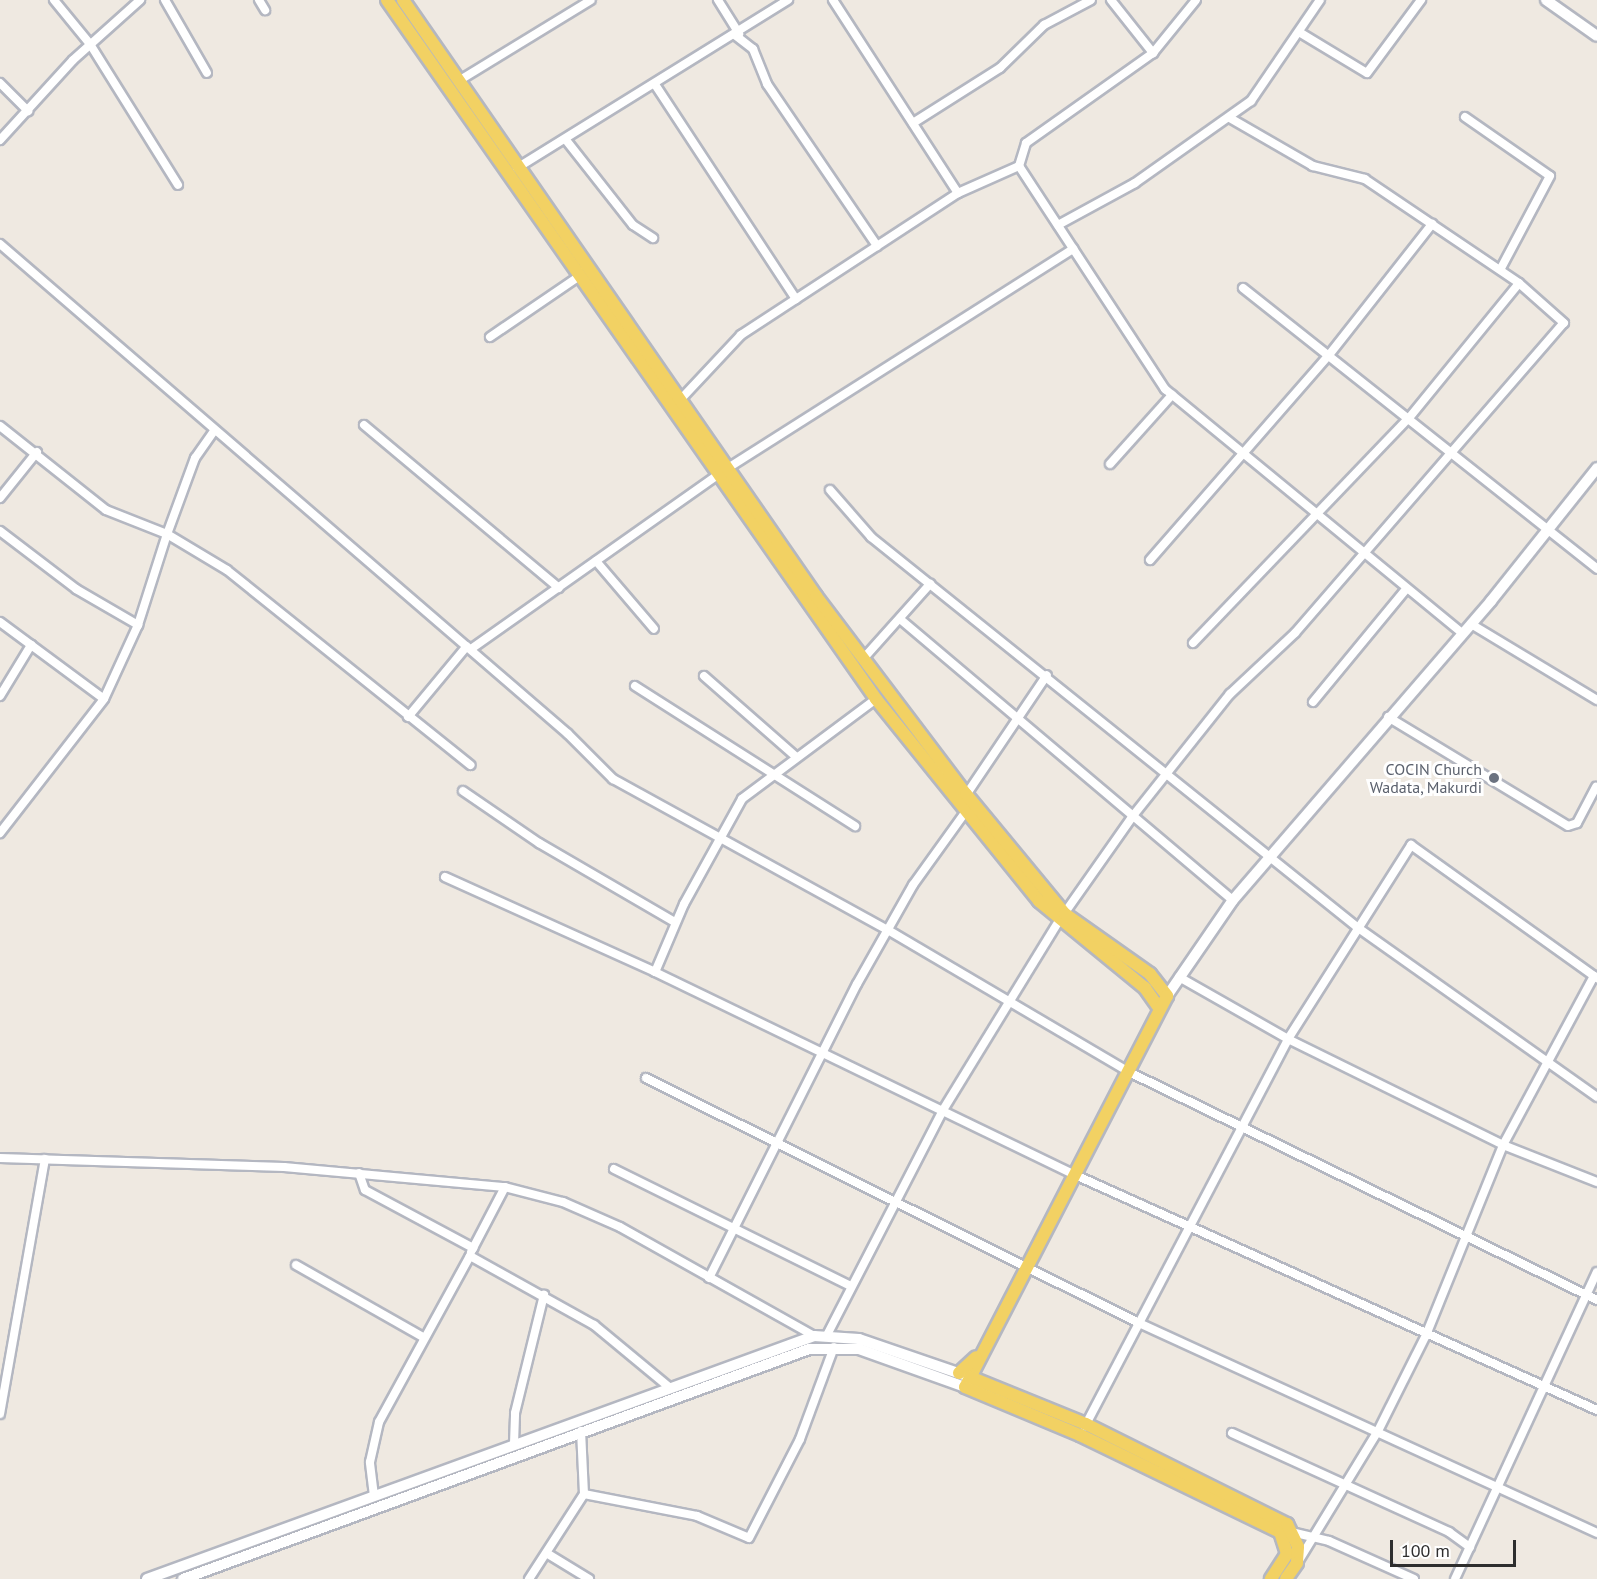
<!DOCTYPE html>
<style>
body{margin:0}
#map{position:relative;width:1597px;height:1579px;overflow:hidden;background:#efe9e1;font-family:"PT Sans",sans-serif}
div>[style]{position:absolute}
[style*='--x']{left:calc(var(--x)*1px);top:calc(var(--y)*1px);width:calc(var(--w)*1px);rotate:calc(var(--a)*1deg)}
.roads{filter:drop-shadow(2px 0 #b4b7c1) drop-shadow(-2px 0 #b4b7c1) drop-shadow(0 2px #b4b7c1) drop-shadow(0 -2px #b4b7c1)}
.street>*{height:8px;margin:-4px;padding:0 4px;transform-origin:4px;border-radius:4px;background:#fff}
.secondary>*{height:10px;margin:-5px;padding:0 5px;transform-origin:5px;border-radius:5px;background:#fff}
.primary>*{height:12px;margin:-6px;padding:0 6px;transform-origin:6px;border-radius:6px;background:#f2d163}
.dots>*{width:16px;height:16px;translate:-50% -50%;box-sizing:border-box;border:3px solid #fff;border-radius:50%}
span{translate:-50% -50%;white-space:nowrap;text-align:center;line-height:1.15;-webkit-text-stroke:6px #fff;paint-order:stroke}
.worship-label{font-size:16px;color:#5b616d}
.right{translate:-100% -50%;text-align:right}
.scale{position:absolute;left:1390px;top:1540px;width:126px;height:27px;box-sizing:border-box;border:3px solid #2e2e2e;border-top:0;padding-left:8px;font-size:18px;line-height:21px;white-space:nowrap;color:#2e2e2e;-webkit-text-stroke:4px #fff;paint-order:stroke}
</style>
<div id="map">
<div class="roads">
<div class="street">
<div style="--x:54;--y:0;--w:57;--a:50.7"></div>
<div style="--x:90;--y:44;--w:166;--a:58"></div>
<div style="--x:165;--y:0;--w:84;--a:60.1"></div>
<div style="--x:259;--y:0;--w:12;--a:59"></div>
<div style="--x:718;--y:0;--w:40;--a:58"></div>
<div style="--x:833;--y:0;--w:230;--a:57.1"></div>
<div style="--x:958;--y:193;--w:67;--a:-23.9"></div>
<div style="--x:1019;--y:166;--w:267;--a:56.8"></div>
<div style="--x:1165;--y:389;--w:384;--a:39.4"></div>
<div style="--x:1111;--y:0;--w:68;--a:51.6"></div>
<div style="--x:1299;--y:32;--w:79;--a:31.1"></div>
<div style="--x:1367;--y:73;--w:91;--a:-53.5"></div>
<div style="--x:735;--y:35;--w:23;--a:38"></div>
<div style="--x:753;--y:49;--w:38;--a:68"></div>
<div style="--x:767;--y:84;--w:196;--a:55.8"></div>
<div style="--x:460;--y:80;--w:153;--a:-31.4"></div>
<div style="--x:0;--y:83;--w:40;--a:45"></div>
<div style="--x:656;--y:86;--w:255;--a:56.7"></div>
<div style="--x:1465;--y:117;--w:103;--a:34.8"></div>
<div style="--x:1550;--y:176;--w:106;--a:118"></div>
<div style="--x:913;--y:123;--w:103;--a:-32.3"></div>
<div style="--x:1000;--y:68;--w:62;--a:-44.3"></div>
<div style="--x:1044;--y:25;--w:53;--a:-28"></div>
<div style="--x:0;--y:140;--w:108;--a:-47.6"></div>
<div style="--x:73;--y:60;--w:90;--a:-41.8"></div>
<div style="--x:566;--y:140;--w:108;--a:51.8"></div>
<div style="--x:633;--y:225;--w:24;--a:33"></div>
<div style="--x:1019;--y:166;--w:24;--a:-73"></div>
<div style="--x:1026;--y:143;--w:156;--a:-35.3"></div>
<div style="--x:1153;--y:53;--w:68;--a:-50.9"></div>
<div style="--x:517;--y:168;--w:319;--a:-31.8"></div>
<div style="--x:1058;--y:225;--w:88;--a:-28.6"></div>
<div style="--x:1135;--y:183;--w:142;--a:-35.3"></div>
<div style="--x:1251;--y:101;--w:122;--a:-55.7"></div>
<div style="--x:0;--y:244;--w:750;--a:40.78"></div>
<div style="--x:568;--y:734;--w:64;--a:45"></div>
<div style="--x:613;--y:779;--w:314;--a:28.8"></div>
<div style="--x:888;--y:930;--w:277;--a:30.5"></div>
<div style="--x:1127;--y:1071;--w:523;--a:25.98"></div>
<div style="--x:1243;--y:288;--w:452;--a:38.4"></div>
<div style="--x:490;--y:337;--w:107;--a:-34.3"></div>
<div style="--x:681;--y:399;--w:88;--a:-46.8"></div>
<div style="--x:741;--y:335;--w:259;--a:-33.2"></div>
<div style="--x:364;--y:425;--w:254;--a:39.9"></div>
<div style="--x:0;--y:426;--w:135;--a:38.4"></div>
<div style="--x:106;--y:510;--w:66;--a:21.5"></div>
<div style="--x:167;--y:534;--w:96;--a:107.7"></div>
<div style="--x:138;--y:625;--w:81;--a:114.7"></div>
<div style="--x:104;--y:699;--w:170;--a:127.8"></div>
<div style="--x:214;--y:431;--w:33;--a:125"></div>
<div style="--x:195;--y:458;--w:81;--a:110.2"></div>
<div style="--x:167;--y:534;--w:70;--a:31"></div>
<div style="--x:227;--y:570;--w:312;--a:38.7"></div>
<div style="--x:1110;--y:464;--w:93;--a:-48.1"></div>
<div style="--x:830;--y:490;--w:62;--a:48.9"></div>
<div style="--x:871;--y:537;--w:623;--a:38.75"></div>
<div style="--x:1357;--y:927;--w:294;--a:35.3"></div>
<div style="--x:0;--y:498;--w:59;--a:-51.2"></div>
<div style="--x:0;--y:531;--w:96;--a:37.3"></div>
<div style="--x:76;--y:589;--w:72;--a:30.1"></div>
<div style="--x:1150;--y:560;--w:272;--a:-48.9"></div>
<div style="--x:1329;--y:355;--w:167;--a:-51.8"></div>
<div style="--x:596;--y:561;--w:89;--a:49.5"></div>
<div style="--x:900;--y:619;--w:436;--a:40.2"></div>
<div style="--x:0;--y:622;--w:129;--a:36.5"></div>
<div style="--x:1471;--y:624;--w:147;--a:31.1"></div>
<div style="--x:1193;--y:643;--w:312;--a:-46.2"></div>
<div style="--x:1409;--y:418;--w:174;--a:-50.8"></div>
<div style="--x:471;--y:649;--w:314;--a:-35.2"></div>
<div style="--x:728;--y:468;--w:409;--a:-32.4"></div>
<div style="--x:863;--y:659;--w:101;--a:-48.2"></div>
<div style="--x:704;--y:676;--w:121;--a:41.3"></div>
<div style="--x:635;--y:686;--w:261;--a:32.5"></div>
<div style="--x:0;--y:696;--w:60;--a:-58.7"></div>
<div style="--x:876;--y:699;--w:167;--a:143.3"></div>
<div style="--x:742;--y:799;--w:120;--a:118.9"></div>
<div style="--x:684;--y:904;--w:74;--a:113.1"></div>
<div style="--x:655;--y:972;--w:464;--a:25.8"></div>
<div style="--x:1073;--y:1174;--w:575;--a:24.25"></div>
<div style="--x:1313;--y:702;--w:146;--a:-50.5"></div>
<div style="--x:408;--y:717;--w:92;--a:-50.3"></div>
<div style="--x:1388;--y:717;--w:210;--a:31.2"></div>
<div style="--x:1568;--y:826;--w:9;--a:-18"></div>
<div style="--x:1577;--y:823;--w:41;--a:-62.2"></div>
<div style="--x:463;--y:791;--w:92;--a:34.4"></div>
<div style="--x:539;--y:843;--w:157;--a:30.2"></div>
<div style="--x:964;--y:798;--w:148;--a:-56"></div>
<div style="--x:445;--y:877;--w:230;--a:24.3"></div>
<div style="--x:1179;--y:977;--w:125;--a:29.6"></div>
<div style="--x:1288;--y:1039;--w:240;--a:26.2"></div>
<div style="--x:1503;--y:1145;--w:101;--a:21.5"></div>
<div style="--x:646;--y:1078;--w:551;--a:26.43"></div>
<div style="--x:1139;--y:1323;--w:504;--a:24.63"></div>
<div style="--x:0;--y:1158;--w:284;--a:1.8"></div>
<div style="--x:284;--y:1167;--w:222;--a:5.2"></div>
<div style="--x:505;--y:1187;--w:60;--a:14.5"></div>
<div style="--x:563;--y:1202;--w:62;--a:23.7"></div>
<div style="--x:620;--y:1227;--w:223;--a:29.3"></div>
<div style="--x:614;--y:1169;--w:262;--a:26.3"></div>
<div style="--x:359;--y:1173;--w:18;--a:71"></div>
<div style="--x:365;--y:1190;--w:123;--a:28.2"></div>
<div style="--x:471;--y:1252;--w:73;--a:-62.4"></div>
<div style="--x:296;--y:1265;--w:146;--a:29.6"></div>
<div style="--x:709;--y:1278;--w:329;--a:-63.3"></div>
<div style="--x:857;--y:984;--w:114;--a:-60.5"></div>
<div style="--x:913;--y:885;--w:96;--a:-54.3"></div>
<div style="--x:827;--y:1335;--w:253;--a:-62.7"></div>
<div style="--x:943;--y:1110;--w:222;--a:-58.5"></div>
<div style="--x:1059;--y:921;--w:127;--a:-54.9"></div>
<div style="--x:1132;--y:817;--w:157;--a:-51.5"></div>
<div style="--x:1230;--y:694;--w:89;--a:-43.2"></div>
<div style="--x:1295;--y:633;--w:410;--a:-49.1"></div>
<div style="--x:1564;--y:323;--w:60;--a:-138.4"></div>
<div style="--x:1519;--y:283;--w:186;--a:-146"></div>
<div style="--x:1365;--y:179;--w:54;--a:-166"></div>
<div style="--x:1313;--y:166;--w:96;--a:-150"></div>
<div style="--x:0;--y:1414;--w:259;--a:-80"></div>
<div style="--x:1085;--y:1426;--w:437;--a:-62.3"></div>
<div style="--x:1288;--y:1039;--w:230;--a:-57.6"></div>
<div style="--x:1411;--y:845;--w:229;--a:35.6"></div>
<div style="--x:1232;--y:1433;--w:239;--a:24.5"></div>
<div style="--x:1449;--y:1532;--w:26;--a:36"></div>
<div style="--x:514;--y:1444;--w:31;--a:-88"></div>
<div style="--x:515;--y:1413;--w:122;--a:-76.2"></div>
<div style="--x:584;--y:1494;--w:115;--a:11"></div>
<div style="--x:697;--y:1516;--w:56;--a:22.9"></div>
<div style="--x:749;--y:1538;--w:111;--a:-62.7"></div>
<div style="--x:800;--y:1439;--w:98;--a:-69.7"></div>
<div style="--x:374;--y:1496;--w:34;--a:-97"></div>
<div style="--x:370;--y:1462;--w:41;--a:-77.3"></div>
<div style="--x:379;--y:1422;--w:189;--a:-61.3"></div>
<div style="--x:470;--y:1256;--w:142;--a:29.1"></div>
<div style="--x:594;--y:1325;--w:97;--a:39.6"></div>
<div style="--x:1287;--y:1531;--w:43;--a:13.4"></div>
<div style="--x:1329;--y:1541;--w:93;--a:24.1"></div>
<div style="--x:548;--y:1554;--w:48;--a:31.4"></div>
<div style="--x:1298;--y:1562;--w:153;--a:-58.6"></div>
<div style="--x:1378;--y:1431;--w:107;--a:-63.4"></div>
<div style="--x:1426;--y:1335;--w:205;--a:-67.9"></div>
<div style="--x:1503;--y:1145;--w:192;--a:-61.7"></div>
<div style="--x:529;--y:1579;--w:101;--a:-57.1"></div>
<div style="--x:584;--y:1494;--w:63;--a:-92.7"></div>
<div style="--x:1455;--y:1579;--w:338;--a:-65.2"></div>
</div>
<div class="secondary">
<div style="--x:1546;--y:0;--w:62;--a:35.2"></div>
<div style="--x:1167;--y:996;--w:116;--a:-55.5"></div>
<div style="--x:1233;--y:900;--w:395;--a:-49.2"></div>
<div style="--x:1491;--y:601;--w:170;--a:-51.4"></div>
<div style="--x:147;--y:1579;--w:710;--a:-20.02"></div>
<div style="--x:814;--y:1336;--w:45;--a:3.8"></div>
<div style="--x:859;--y:1339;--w:114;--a:18.9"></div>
<div style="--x:183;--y:1579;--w:667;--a:-20.17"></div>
<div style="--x:809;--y:1349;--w:50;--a:0"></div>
<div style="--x:859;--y:1349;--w:113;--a:19.7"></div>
</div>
<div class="primary">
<div style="--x:387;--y:0;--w:853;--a:55.02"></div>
<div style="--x:876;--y:699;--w:260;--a:51.1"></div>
<div style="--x:1039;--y:901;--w:137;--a:39.4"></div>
<div style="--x:1145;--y:988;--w:24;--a:55"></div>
<div style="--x:403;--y:0;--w:725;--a:55.28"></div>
<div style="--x:816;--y:596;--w:248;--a:52.9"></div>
<div style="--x:966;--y:794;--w:156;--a:50.5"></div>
<div style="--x:1065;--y:914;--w:104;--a:35.2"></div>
<div style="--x:1150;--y:974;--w:28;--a:52"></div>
<div style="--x:1167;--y:996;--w:440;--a:117.3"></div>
<div style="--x:965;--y:1387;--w:125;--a:22.7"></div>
<div style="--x:1080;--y:1435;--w:222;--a:25.9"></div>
<div style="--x:1280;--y:1532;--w:23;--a:72"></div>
<div style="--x:1287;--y:1554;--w:30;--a:123"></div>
<div style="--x:959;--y:1373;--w:23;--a:-43"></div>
<div style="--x:970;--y:1377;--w:125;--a:22.1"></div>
<div style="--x:1086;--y:1424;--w:225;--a:26.5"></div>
<div style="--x:1287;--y:1524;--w:25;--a:64"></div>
<div style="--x:1298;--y:1547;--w:16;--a:94"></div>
<div style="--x:1297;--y:1563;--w:19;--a:125"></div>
</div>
</div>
<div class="dots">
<div style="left:1494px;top:778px;background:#6b7280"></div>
</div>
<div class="worship-label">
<span class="right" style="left:1482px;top:778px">COCIN Church<br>Wadata, Makurdi</span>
</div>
<div class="scale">100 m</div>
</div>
